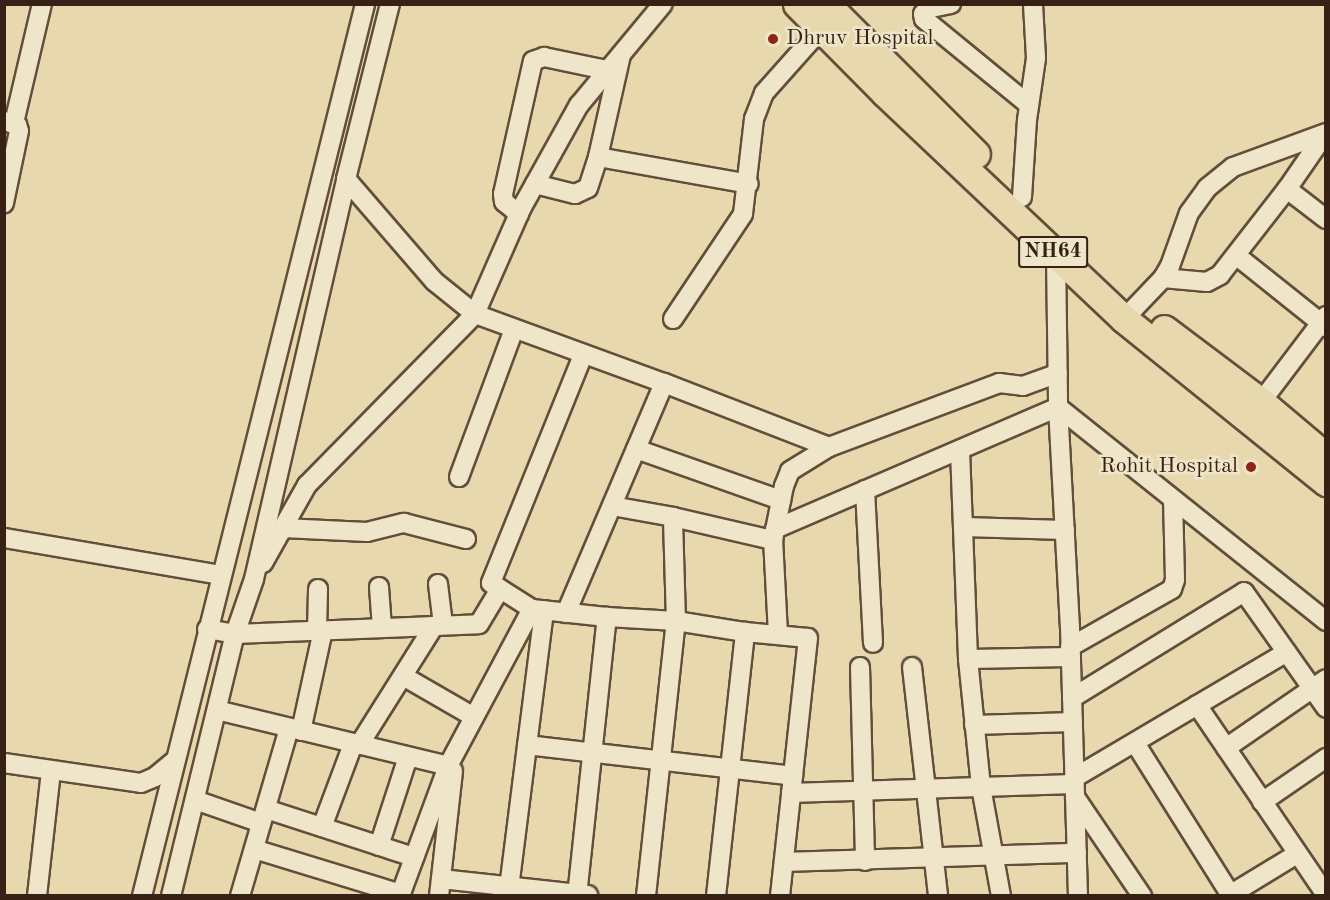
<!DOCTYPE html>
<style>
body{margin:0}
#map{position:relative;width:1330px;height:900px;overflow:hidden;background:#e7d8ae;font-family:"Old Standard TT",serif}
div>[style]{position:absolute}
[style*='--x']{left:calc(var(--x)*1px);top:calc(var(--y)*1px);width:calc(var(--w)*1px);rotate:calc(var(--a)*1deg)}
.roads{filter:drop-shadow(2px 0 #634e3b) drop-shadow(-2px 0 #634e3b) drop-shadow(0 2px #634e3b) drop-shadow(0 -2px #634e3b)}
.street>*{height:18px;margin:-9px;padding:0 9px;transform-origin:9px;border-radius:9px;background:#efe6ca}
.primary>*{height:27px;margin:-13.5px;padding:0 13.5px;transform-origin:13.5px;border-radius:13.5px;background:#e7d8ae}
.dots>*{width:16px;height:16px;translate:-50% -50%;box-sizing:border-box;border:3px solid #efe6ca;border-radius:50%}
span{translate:-50% -50%;white-space:nowrap;text-align:center;line-height:1.15;-webkit-text-stroke:5px #efe6ca;paint-order:stroke}
.shield-label span{padding:2px 4px;background:#efe6ca;border:2px solid;border-radius:4px;-webkit-text-stroke-width:0}
.shield-label{font-size:21px;color:#372015;font-weight:700}
.poi-label{font-size:22px;color:#372015}
.left{translate:0 -50%;text-align:left}
.right{translate:-100% -50%;text-align:right}
.frame{position:absolute;inset:0;border:6px solid #372015;pointer-events:none}
</style>
<div id="map">
<div class="roads">
<div class="street">
<div style="--x:951;--y:4;--w:20;--a:169"></div>
<div style="--x:931;--y:8;--w:10;--a:143"></div>
<div style="--x:923;--y:14;--w:5;--a:79"></div>
<div style="--x:924;--y:19;--w:136;--a:39.3"></div>
<div style="--x:4;--y:121;--w:14;--a:17"></div>
<div style="--x:17;--y:125;--w:6;--a:72"></div>
<div style="--x:19;--y:131;--w:74;--a:101.8"></div>
<div style="--x:14;--y:123;--w:122;--a:-76.8"></div>
<div style="--x:598;--y:157;--w:153;--a:10.1"></div>
<div style="--x:346;--y:179;--w:135;--a:49.2"></div>
<div style="--x:434;--y:281;--w:53;--a:38.8"></div>
<div style="--x:475;--y:314;--w:201;--a:20.1"></div>
<div style="--x:664;--y:383;--w:177;--a:21.2"></div>
<div style="--x:535;--y:184;--w:41;--a:14"></div>
<div style="--x:575;--y:194;--w:14;--a:-25"></div>
<div style="--x:588;--y:188;--w:33;--a:-72"></div>
<div style="--x:598;--y:157;--w:105;--a:-77.3"></div>
<div style="--x:1287;--y:189;--w:49;--a:37.6"></div>
<div style="--x:1022;--y:197;--w:77;--a:-86.3"></div>
<div style="--x:1027;--y:120;--w:63;--a:-81.7"></div>
<div style="--x:1036;--y:58;--w:54;--a:-93.2"></div>
<div style="--x:519;--y:214;--w:19;--a:-141"></div>
<div style="--x:504;--y:202;--w:8;--a:-97"></div>
<div style="--x:503;--y:194;--w:136;--a:-77.3"></div>
<div style="--x:533;--y:61;--w:12;--a:-20"></div>
<div style="--x:544;--y:57;--w:63;--a:11.8"></div>
<div style="--x:1056;--y:256;--w:151;--a:89.2"></div>
<div style="--x:1058;--y:407;--w:220;--a:86.9"></div>
<div style="--x:1070;--y:627;--w:269;--a:88.3"></div>
<div style="--x:1237;--y:256;--w:114;--a:38.6"></div>
<div style="--x:1163;--y:278;--w:44;--a:5.2"></div>
<div style="--x:1207;--y:282;--w:15;--a:-28"></div>
<div style="--x:1220;--y:275;--w:109;--a:-52.1"></div>
<div style="--x:1287;--y:189;--w:67;--a:-55.4"></div>
<div style="--x:673;--y:319;--w:126;--a:-56.3"></div>
<div style="--x:743;--y:214;--w:96;--a:-83.4"></div>
<div style="--x:754;--y:119;--w:28;--a:-69"></div>
<div style="--x:764;--y:93;--w:86;--a:-48.3"></div>
<div style="--x:1124;--y:319;--w:57;--a:-46.4"></div>
<div style="--x:1163;--y:278;--w:14;--a:-60"></div>
<div style="--x:1170;--y:266;--w:56;--a:-70.3"></div>
<div style="--x:1189;--y:213;--w:31;--a:-54"></div>
<div style="--x:1207;--y:188;--w:33;--a:-39"></div>
<div style="--x:1233;--y:167;--w:99;--a:-20.1"></div>
<div style="--x:583;--y:355;--w:246;--a:112"></div>
<div style="--x:491;--y:583;--w:49;--a:32.4"></div>
<div style="--x:532;--y:609;--w:75;--a:6.1"></div>
<div style="--x:607;--y:617;--w:69;--a:3.3"></div>
<div style="--x:676;--y:621;--w:70;--a:9.1"></div>
<div style="--x:745;--y:632;--w:63;--a:5.4"></div>
<div style="--x:808;--y:638;--w:260;--a:96.2"></div>
<div style="--x:1261;--y:402;--w:108;--a:-52.9"></div>
<div style="--x:636;--y:449;--w:154;--a:19.4"></div>
<div style="--x:960;--y:450;--w:209;--a:87.8"></div>
<div style="--x:968;--y:659;--w:129;--a:84.2"></div>
<div style="--x:981;--y:787;--w:111;--a:79.6"></div>
<div style="--x:459;--y:477;--w:158;--a:-69.6"></div>
<div style="--x:865;--y:490;--w:153;--a:87"></div>
<div style="--x:612;--y:506;--w:62;--a:10.2"></div>
<div style="--x:673;--y:517;--w:103;--a:13"></div>
<div style="--x:964;--y:527;--w:101;--a:1.7"></div>
<div style="--x:283;--y:528;--w:84;--a:2.7"></div>
<div style="--x:367;--y:532;--w:38;--a:-14"></div>
<div style="--x:404;--y:523;--w:64;--a:14.5"></div>
<div style="--x:775;--y:529;--w:308;--a:-23.3"></div>
<div style="--x:1058;--y:407;--w:343;--a:38.6"></div>
<div style="--x:4;--y:538;--w:219;--a:9.7"></div>
<div style="--x:263;--y:563;--w:90;--a:-60.6"></div>
<div style="--x:307;--y:485;--w:240;--a:-45.5"></div>
<div style="--x:475;--y:314;--w:115;--a:-66.3"></div>
<div style="--x:521;--y:209;--w:119;--a:-60.9"></div>
<div style="--x:579;--y:105;--w:131;--a:-50.3"></div>
<div style="--x:438;--y:584;--w:41;--a:83"></div>
<div style="--x:379;--y:587;--w:41;--a:85.8"></div>
<div style="--x:566;--y:613;--w:250;--a:-66.9"></div>
<div style="--x:207;--y:629;--w:28;--a:10"></div>
<div style="--x:235;--y:634;--w:244;--a:-2.3"></div>
<div style="--x:479;--y:624;--w:41;--a:-59"></div>
<div style="--x:317;--y:631;--w:42;--a:-88.6"></div>
<div style="--x:778;--y:634;--w:94;--a:-93"></div>
<div style="--x:773;--y:540;--w:55;--a:-78.5"></div>
<div style="--x:784;--y:486;--w:16;--a:-68"></div>
<div style="--x:790;--y:471;--w:46;--a:-31.6"></div>
<div style="--x:829;--y:447;--w:182;--a:-20.6"></div>
<div style="--x:999;--y:383;--w:24;--a:7"></div>
<div style="--x:1023;--y:386;--w:37;--a:-20"></div>
<div style="--x:1070;--y:647;--w:117;--a:-29.6"></div>
<div style="--x:1172;--y:589;--w:9;--a:-72"></div>
<div style="--x:1175;--y:580;--w:80;--a:-91.4"></div>
<div style="--x:968;--y:659;--w:103;--a:-1.1"></div>
<div style="--x:860;--y:667;--w:194;--a:88.5"></div>
<div style="--x:912;--y:667;--w:230;--a:83.5"></div>
<div style="--x:403;--y:676;--w:82;--a:30"></div>
<div style="--x:1072;--y:698;--w:202;--a:-31.6"></div>
<div style="--x:1244;--y:592;--w:142;--a:54.7"></div>
<div style="--x:1197;--y:705;--w:230;--a:55.8"></div>
<div style="--x:217;--y:710;--w:238;--a:13.6"></div>
<div style="--x:974;--y:725;--w:99;--a:-1.7"></div>
<div style="--x:301;--y:731;--w:103;--a:-77.7"></div>
<div style="--x:1135;--y:743;--w:178;--a:57.8"></div>
<div style="--x:359;--y:745;--w:141;--a:-57.8"></div>
<div style="--x:527;--y:745;--w:268;--a:6.6"></div>
<div style="--x:1226;--y:748;--w:121;--a:-34.6"></div>
<div style="--x:4;--y:763;--w:138;--a:8.3"></div>
<div style="--x:141;--y:783;--w:15;--a:-23"></div>
<div style="--x:155;--y:777;--w:26;--a:-40"></div>
<div style="--x:1074;--y:778;--w:247;--a:-30.6"></div>
<div style="--x:791;--y:793;--w:283;--a:-1.8"></div>
<div style="--x:1075;--y:797;--w:120;--a:55.9"></div>
<div style="--x:195;--y:800;--w:70;--a:19.2"></div>
<div style="--x:1262;--y:802;--w:78;--a:-34.5"></div>
<div style="--x:266;--y:809;--w:156;--a:18"></div>
<div style="--x:322;--y:827;--w:89;--a:-69.5"></div>
<div style="--x:379;--y:846;--w:94;--a:-72"></div>
<div style="--x:254;--y:849;--w:154;--a:17"></div>
<div style="--x:784;--y:862;--w:293;--a:-1.8"></div>
<div style="--x:441;--y:879;--w:148;--a:6.2"></div>
<div style="--x:37;--y:896;--w:126;--a:-83.6"></div>
<div style="--x:142;--y:896;--w:919;--a:-75.96"></div>
<div style="--x:171;--y:896;--w:270;--a:-76.3"></div>
<div style="--x:235;--y:634;--w:58;--a:-70.9"></div>
<div style="--x:254;--y:579;--w:410;--a:-77"></div>
<div style="--x:346;--y:179;--w:180;--a:-75.9"></div>
<div style="--x:240;--y:896;--w:175;--a:-73.7"></div>
<div style="--x:400;--y:896;--w:139;--a:-69.7"></div>
<div style="--x:448;--y:766;--w:178;--a:-61.9"></div>
<div style="--x:439;--y:896;--w:126;--a:-83.6"></div>
<div style="--x:508;--y:896;--w:288;--a:-82.8"></div>
<div style="--x:577;--y:896;--w:281;--a:-83.9"></div>
<div style="--x:646;--y:896;--w:277;--a:-83.8"></div>
<div style="--x:676;--y:621;--w:104;--a:-91.7"></div>
<div style="--x:716;--y:896;--w:266;--a:-83.7"></div>
<div style="--x:1228;--y:896;--w:81;--a:-31.3"></div>
</div>
<div class="primary">
<div style="--x:797;--y:4;--w:125;--a:45.3"></div>
<div style="--x:885;--y:93;--w:329;--a:43.4"></div>
<div style="--x:1124;--y:319;--w:260;--a:38.9"></div>
<div style="--x:826;--y:4;--w:212;--a:45"></div>
<div style="--x:1164;--y:329;--w:121;--a:37"></div>
<div style="--x:1261;--y:402;--w:85;--a:40.2"></div>
</div>
</div>
<div class="dots">
<div style="left:773px;top:39px;background:#8f2418"></div>
<div style="left:1251px;top:467px;background:#8f2418"></div>
</div>
<div class="shield-label">
<span style="left:1053px;top:252px">NH64</span>
</div>
<div class="poi-label">
<span class="left" style="left:786px;top:39px">Dhruv Hospital</span>
<span class="right" style="left:1238px;top:467px">Rohit Hospital</span>
</div>
<div class="frame"></div>
</div>
